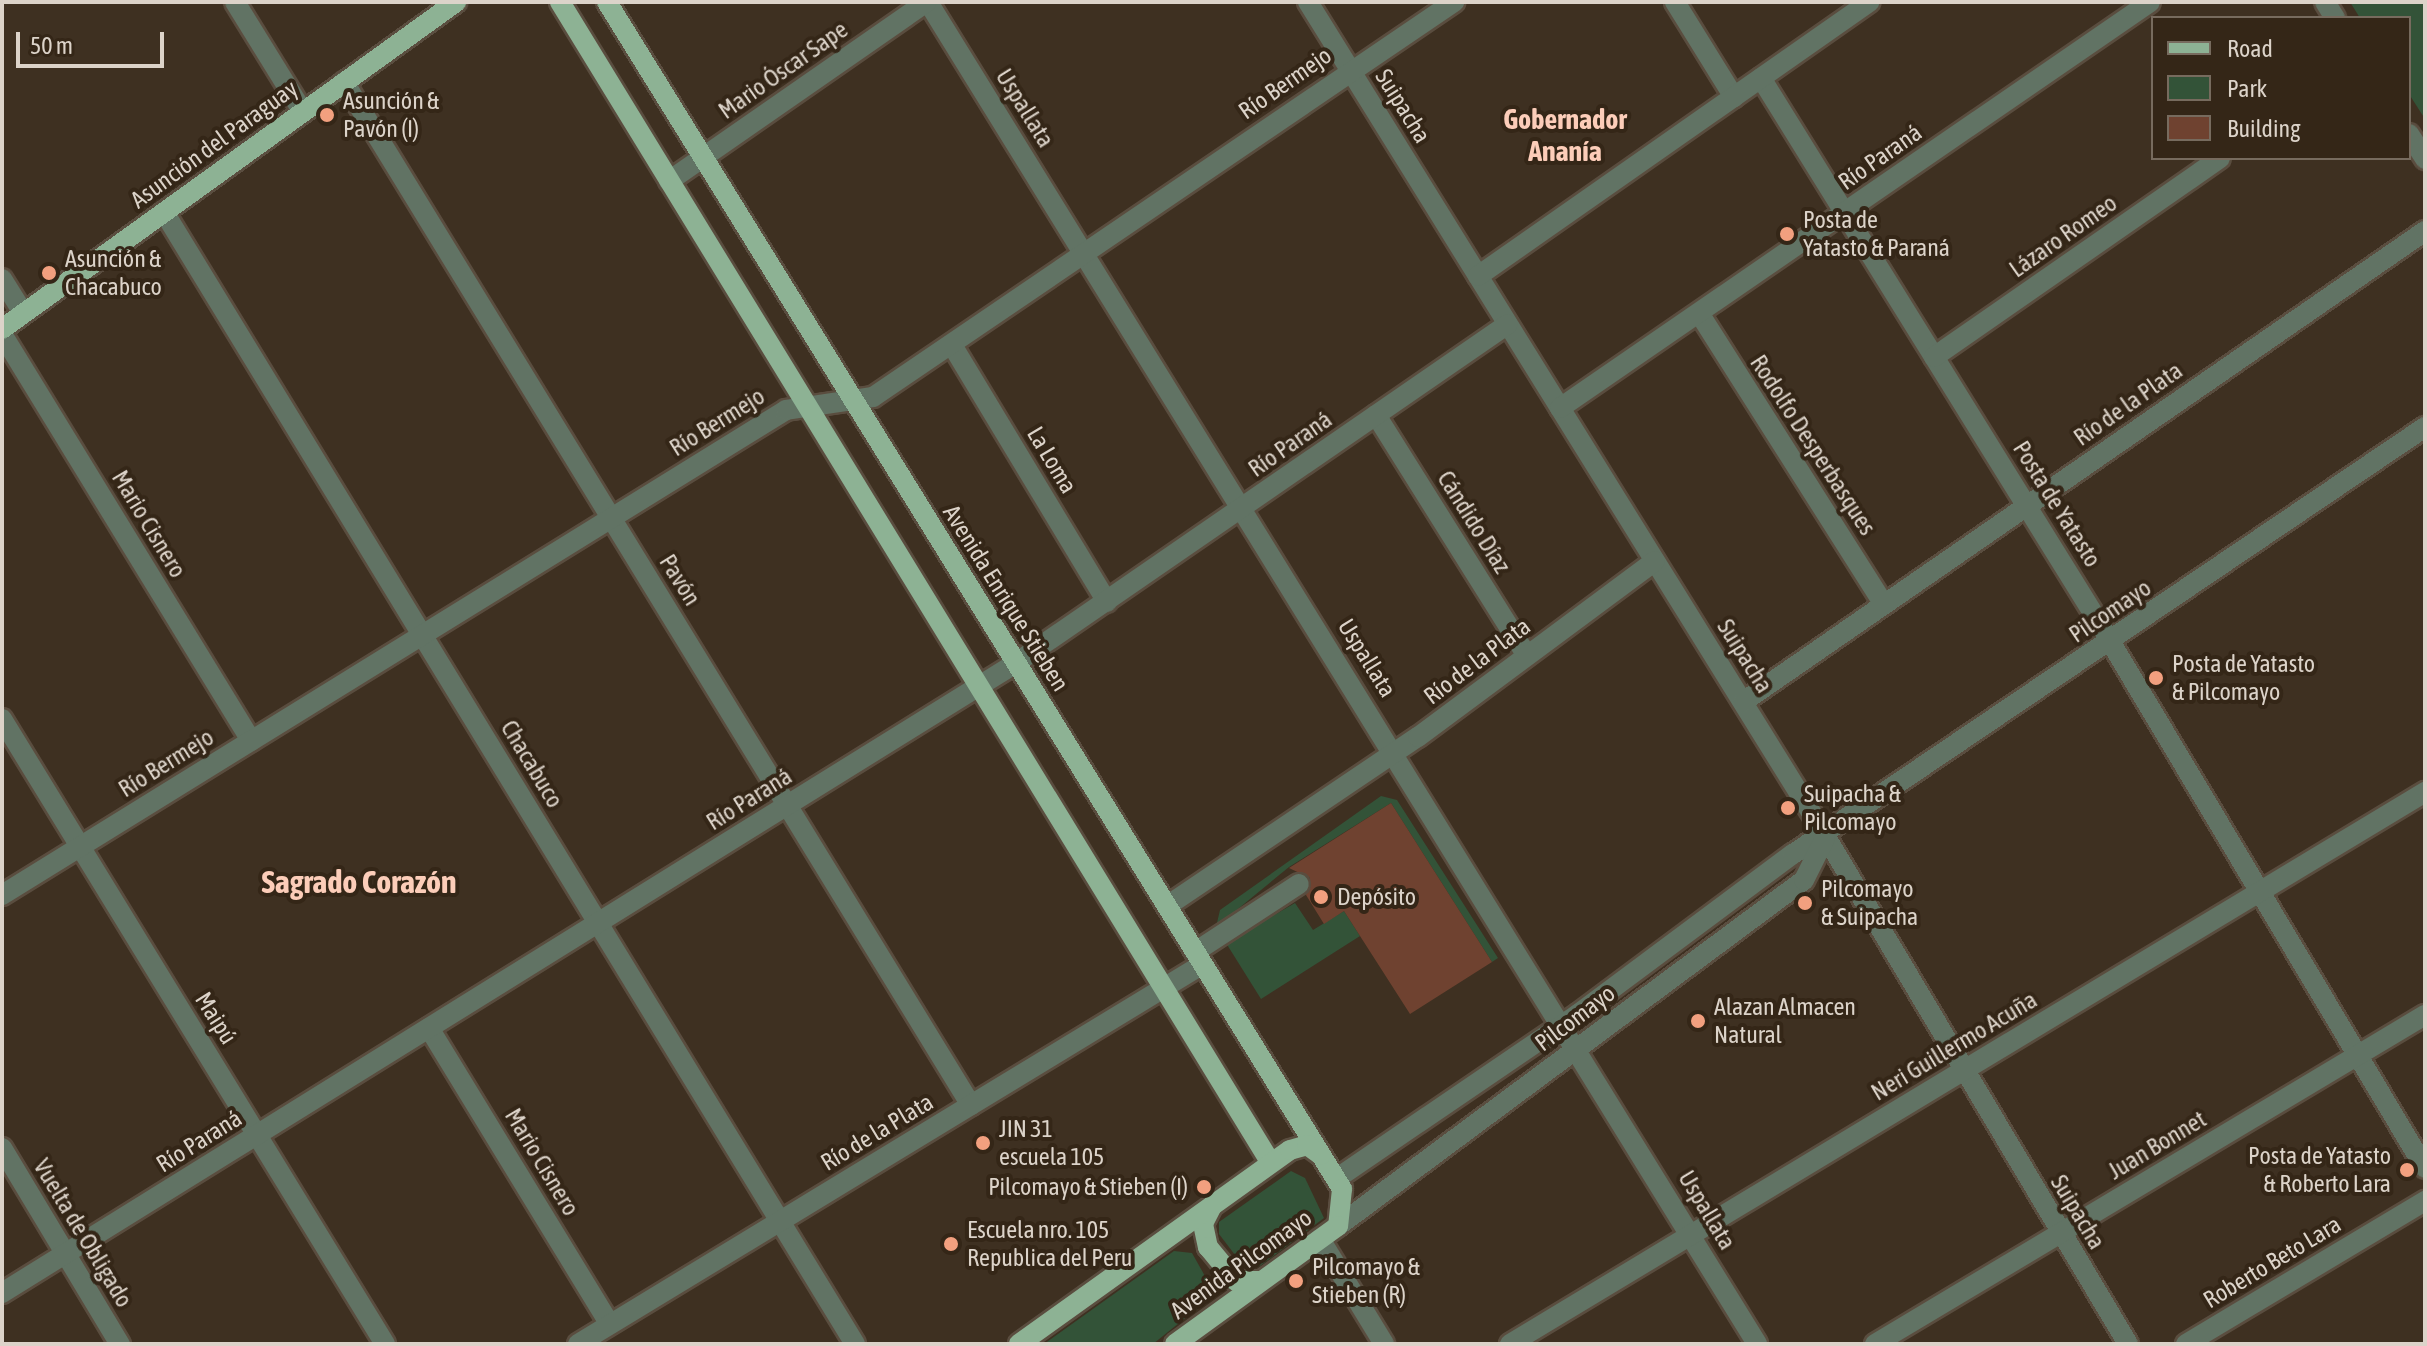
<!DOCTYPE html>
<meta charset="utf-8">
<style>
body{margin:0}
#map{position:relative;width:2427px;height:1346px;overflow:hidden;background:#3e3021;font-family:"Asap Condensed",sans-serif}
div>[style]{position:absolute}
[style*='--x']{left:calc(var(--x)*1px);top:calc(var(--y)*1px);width:calc(var(--w)*1px);rotate:calc(var(--a)*1deg)}
.green>*{inset:0;background:#335338}
.building>*{inset:0;background:#6f4230}
.roads{filter:drop-shadow(2px 0 #5a4d3f) drop-shadow(-2px 0 #5a4d3f) drop-shadow(0 2px #5a4d3f) drop-shadow(0 -2px #5a4d3f)}
.minor>*{height:20px;margin:-10px;padding:0 10px;transform-origin:10px;border-radius:10px;background:#617364}
.major>*{height:20px;margin:-10px;padding:0 10px;transform-origin:10px;border-radius:10px;background:#8db294}
.dots>*{width:22px;height:22px;translate:-50% -50%;box-sizing:border-box;border:4px solid #342617;border-radius:50%}
span{translate:-50% -50%;white-space:nowrap;text-align:center;line-height:1.15;-webkit-text-stroke:8px #342617;paint-order:stroke}
.street-label{font-size:24px;color:#dcd3c9}
.poi-label{font-size:24px;color:#dcd3c9}
.left{translate:0 -50%;text-align:left}
.right{translate:-100% -50%;text-align:right}
.quarter-label{font-size:28px;color:#fccdb9;font-weight:700}
.district-label{font-size:32px;color:#fccdb9;font-weight:700}
.frame{position:absolute;inset:0;border:4px solid #dcd3c9;pointer-events:none}
.legend{position:absolute;left:2151px;top:16px;width:260px;height:144px;box-sizing:border-box;background:#342617;border:2px solid #776b5e;margin:0;padding:10px 14px;list-style:none;font-size:24px;color:#dcd3c9}
.legend li{display:flex;align-items:center;gap:16px;height:40px}
.legend b{width:40px;border:2px solid #776b5e}
.scale{position:absolute;left:16px;top:32px;width:148px;height:36px;box-sizing:border-box;border:4px solid #dcd3c9;border-top:0;padding-left:10px;font-size:24px;line-height:28px;white-space:nowrap;color:#dcd3c9;-webkit-text-stroke:6px #342617;paint-order:stroke}
</style>
<div id="map">
<div class="green">
<div style="clip-path:polygon(2350px 2px,2425px 2px,2425px 119px,2409px 94px,2409px 18px,2360px 18px)"></div>
<div style="clip-path:polygon(1381px 796px,1397px 800px,1498px 958px,1492px 962px,1391px 803px,1289px 867px,1216px 927px,1220px 910px)"></div>
<div style="clip-path:polygon(1295px 903px,1313px 930px,1344px 911px,1360px 936px,1261px 999px,1226px 943px)"></div>
<div style="clip-path:polygon(1291px 1171px,1305px 1178px,1324px 1218px,1260px 1266px,1245px 1268px,1219px 1234px,1219px 1222px)"></div>
<div style="clip-path:polygon(1174px 1251px,1192px 1253px,1215px 1294px,1153px 1344px,1044px 1344px)"></div>
</div>
<div class="building">
<div style="clip-path:polygon(1391px 803px,1492px 962px,1410px 1014px,1344px 911px,1324px 924px,1306px 895px,1310px 878px,1289px 868px)"></div>
</div>
<div class="roads">
<div class="minor">
<div style="--x:235;--y:2;--w:129;--a:58.3"></div>
<div style="--x:928;--y:2;--w:1577;--a:58.29"></div>
<div style="--x:1308;--y:2;--w:959;--a:58.17"></div>
<div style="--x:1814;--y:817;--w:613;--a:59.21"></div>
<div style="--x:1675;--y:2;--w:112;--a:58.2"></div>
<div style="--x:2325;--y:2;--w:19;--a:58"></div>
<div style="--x:1761;--y:78;--w:639;--a:58.18"></div>
<div style="--x:2098;--y:621;--w:637;--a:59.13"></div>
<div style="--x:344;--y:82;--w:1200;--a:58.5"></div>
<div style="--x:2409;--y:134;--w:30;--a:57"></div>
<div style="--x:669;--y:181;--w:314;--a:-34.8"></div>
<div style="--x:164;--y:212;--w:1326;--a:58.6"></div>
<div style="--x:1478;--y:276;--w:478;--a:-35"></div>
<div style="--x:2;--y:279;--w:40;--a:58"></div>
<div style="--x:1699;--y:313;--w:345;--a:57.6"></div>
<div style="--x:2;--y:334;--w:477;--a:58.5"></div>
<div style="--x:952;--y:345;--w:300;--a:58.9"></div>
<div style="--x:1934;--y:357;--w:348;--a:-34.8"></div>
<div style="--x:1560;--y:408;--w:716;--a:-34.53"></div>
<div style="--x:1376;--y:415;--w:284;--a:57.9"></div>
<div style="--x:1743;--y:702;--w:829;--a:-34.63"></div>
<div style="--x:2;--y:719;--w:733;--a:58.5"></div>
<div style="--x:2;--y:895;--w:922;--a:-31.74"></div>
<div style="--x:786;--y:410;--w:88;--a:-8.5"></div>
<div style="--x:873;--y:397;--w:703;--a:-34.21"></div>
<div style="--x:1167;--y:906;--w:303;--a:-34"></div>
<div style="--x:1418;--y:737;--w:295;--a:-36.6"></div>
<div style="--x:1195;--y:952;--w:124;--a:-33.2"></div>
<div style="--x:429;--y:1028;--w:347;--a:58.6"></div>
<div style="--x:2;--y:1148;--w:229;--a:59"></div>
<div style="--x:1336;--y:1179;--w:293;--a:-34.3"></div>
<div style="--x:1578;--y:1014;--w:268;--a:-36.7"></div>
<div style="--x:1793;--y:854;--w:763;--a:-34.04"></div>
<div style="--x:1338;--y:1226;--w:580;--a:-36.59"></div>
<div style="--x:1804;--y:880;--w:47;--a:-63.4"></div>
<div style="--x:1320;--y:1239;--w:123;--a:58.6"></div>
<div style="--x:2;--y:1293;--w:1194;--a:-31.85"></div>
<div style="--x:1016;--y:663;--w:597;--a:-34.57"></div>
<div style="--x:578;--y:1344;--w:731;--a:-31.3"></div>
<div style="--x:1510;--y:1344;--w:1069;--a:-31.1"></div>
<div style="--x:1875;--y:1344;--w:641;--a:-30.89"></div>
<div style="--x:2186;--y:1344;--w:279;--a:-30.9"></div>
</div>
<div class="major">
<div style="--x:560;--y:2;--w:1361;--a:58.52"></div>
<div style="--x:607;--y:2;--w:1396;--a:58.23"></div>
<div style="--x:1342;--y:1189;--w:37;--a:96"></div>
<div style="--x:1338;--y:1226;--w:201;--a:144.1"></div>
<div style="--x:2;--y:329;--w:560;--a:-35.76"></div>
<div style="--x:1212;--y:1206;--w:20;--a:117"></div>
<div style="--x:1203;--y:1224;--w:24;--a:78"></div>
<div style="--x:1208;--y:1247;--w:44;--a:50.5"></div>
<div style="--x:1236;--y:1281;--w:25;--a:0"></div>
<div style="--x:1019;--y:1344;--w:333;--a:-35.6"></div>
<div style="--x:1290;--y:1150;--w:18;--a:-16"></div>
<div style="--x:1307;--y:1145;--w:17;--a:36"></div>
</div>
</div>
<div class="dots">
<div style="left:327px;top:115px;background:#f2a07f"></div>
<div style="left:1787px;top:234px;background:#f2a07f"></div>
<div style="left:49px;top:273px;background:#f2a07f"></div>
<div style="left:2156px;top:678px;background:#f2a07f"></div>
<div style="left:1788px;top:808px;background:#f2a07f"></div>
<div style="left:1321px;top:897px;background:#f2a07f"></div>
<div style="left:1805px;top:903px;background:#f2a07f"></div>
<div style="left:1698px;top:1021px;background:#f2a07f"></div>
<div style="left:983px;top:1143px;background:#f2a07f"></div>
<div style="left:2407px;top:1170px;background:#f2a07f"></div>
<div style="left:1204px;top:1187px;background:#f2a07f"></div>
<div style="left:951px;top:1244px;background:#f2a07f"></div>
<div style="left:1296px;top:1281px;background:#f2a07f"></div>
</div>
<div class="street-label">
<span style="left:783px;top:70px;rotate:-35deg">Mario Óscar Sape</span>
<span style="left:1285px;top:83px;rotate:-35deg">Río Bermejo</span>
<span style="left:1403px;top:106px;rotate:58deg">Suipacha</span>
<span style="left:1025px;top:108px;rotate:58deg">Uspallata</span>
<span style="left:214px;top:144px;rotate:-36deg">Asunción del Paraguay</span>
<span style="left:1880px;top:157px;rotate:-35deg">Río Paraná</span>
<span style="left:2063px;top:236px;rotate:-35deg">Lázaro Romeo</span>
<span style="left:2128px;top:404px;rotate:-35deg">Río de la Plata</span>
<span style="left:717px;top:422px;rotate:-32deg">Río Bermejo</span>
<span style="left:1290px;top:444px;rotate:-35deg">Río Paraná</span>
<span style="left:1813px;top:445px;rotate:57deg">Rodolfo Desperbasques</span>
<span style="left:1052px;top:460px;rotate:59deg">La Loma</span>
<span style="left:2057px;top:504px;rotate:58deg">Posta de Yatasto</span>
<span style="left:1474px;top:522px;rotate:58deg">Cándido Díaz</span>
<span style="left:149px;top:524px;rotate:59deg">Mario Cisnero</span>
<span style="left:680px;top:580px;rotate:58deg">Pavón</span>
<span style="left:1006px;top:598px;rotate:58deg">Avenida Enrique Stieben</span>
<span style="left:2110px;top:611px;rotate:-34deg">Pilcomayo</span>
<span style="left:1745px;top:656px;rotate:58deg">Suipacha</span>
<span style="left:1367px;top:658px;rotate:58deg">Uspallata</span>
<span style="left:1477px;top:661px;rotate:-37deg">Río de la Plata</span>
<span style="left:166px;top:763px;rotate:-32deg">Río Bermejo</span>
<span style="left:532px;top:764px;rotate:59deg">Chacabuco</span>
<span style="left:749px;top:799px;rotate:-32deg">Río Paraná</span>
<span style="left:216px;top:1018px;rotate:58deg">Maipú</span>
<span style="left:1575px;top:1018px;rotate:-37deg">Pilcomayo</span>
<span style="left:1954px;top:1046px;rotate:-31deg">Neri Guillermo Acuña</span>
<span style="left:877px;top:1132px;rotate:-31deg">Río de la Plata</span>
<span style="left:199px;top:1141px;rotate:-32deg">Río Paraná</span>
<span style="left:2157px;top:1145px;rotate:-31deg">Juan Bonnet</span>
<span style="left:542px;top:1162px;rotate:59deg">Mario Cisnero</span>
<span style="left:1707px;top:1210px;rotate:59deg">Uspallata</span>
<span style="left:2078px;top:1212px;rotate:59deg">Suipacha</span>
<span style="left:83px;top:1233px;rotate:59deg">Vuelta de Obligado</span>
<span style="left:2272px;top:1262px;rotate:-31deg">Roberto Beto Lara</span>
<span style="left:1241px;top:1264px;rotate:-36deg">Avenida Pilcomayo</span>
</div>
<div class="poi-label">
<span class="left" style="left:343px;top:115px">Asunción &amp;<br>Pavón (I)</span>
<span class="left" style="left:1803px;top:234px">Posta de<br>Yatasto &amp; Paraná</span>
<span class="left" style="left:65px;top:273px">Asunción &amp;<br>Chacabuco</span>
<span class="left" style="left:2172px;top:678px">Posta de Yatasto<br>&amp; Pilcomayo</span>
<span class="left" style="left:1804px;top:808px">Suipacha &amp;<br>Pilcomayo</span>
<span class="left" style="left:1821px;top:903px">Pilcomayo<br>&amp; Suipacha</span>
<span class="left" style="left:1337px;top:897px">Depósito</span>
<span class="left" style="left:1714px;top:1021px">Alazan Almacen<br>Natural</span>
<span class="left" style="left:999px;top:1143px">JIN 31<br>escuela 105</span>
<span class="right" style="left:2391px;top:1170px">Posta de Yatasto<br>&amp; Roberto Lara</span>
<span class="right" style="left:1188px;top:1187px">Pilcomayo &amp; Stieben (I)</span>
<span class="left" style="left:967px;top:1244px">Escuela nro. 105<br>Republica del Peru</span>
<span class="left" style="left:1312px;top:1281px">Pilcomayo &amp;<br>Stieben (R)</span>
</div>
<div class="quarter-label">
<span style="left:1565px;top:135px">Gobernador<br>Ananía</span>
</div>
<div class="district-label">
<span style="left:359px;top:882px">Sagrado Corazón</span>
</div>
<div class="frame"></div>
<ul class="legend">
<li><b style="height:10px;background:#8db294"></b>Road</li>
<li><b style="height:22px;background:#335338"></b>Park</li>
<li><b style="height:22px;background:#6f4230"></b>Building</li>
</ul>
<div class="scale">50 m</div>
</div>
